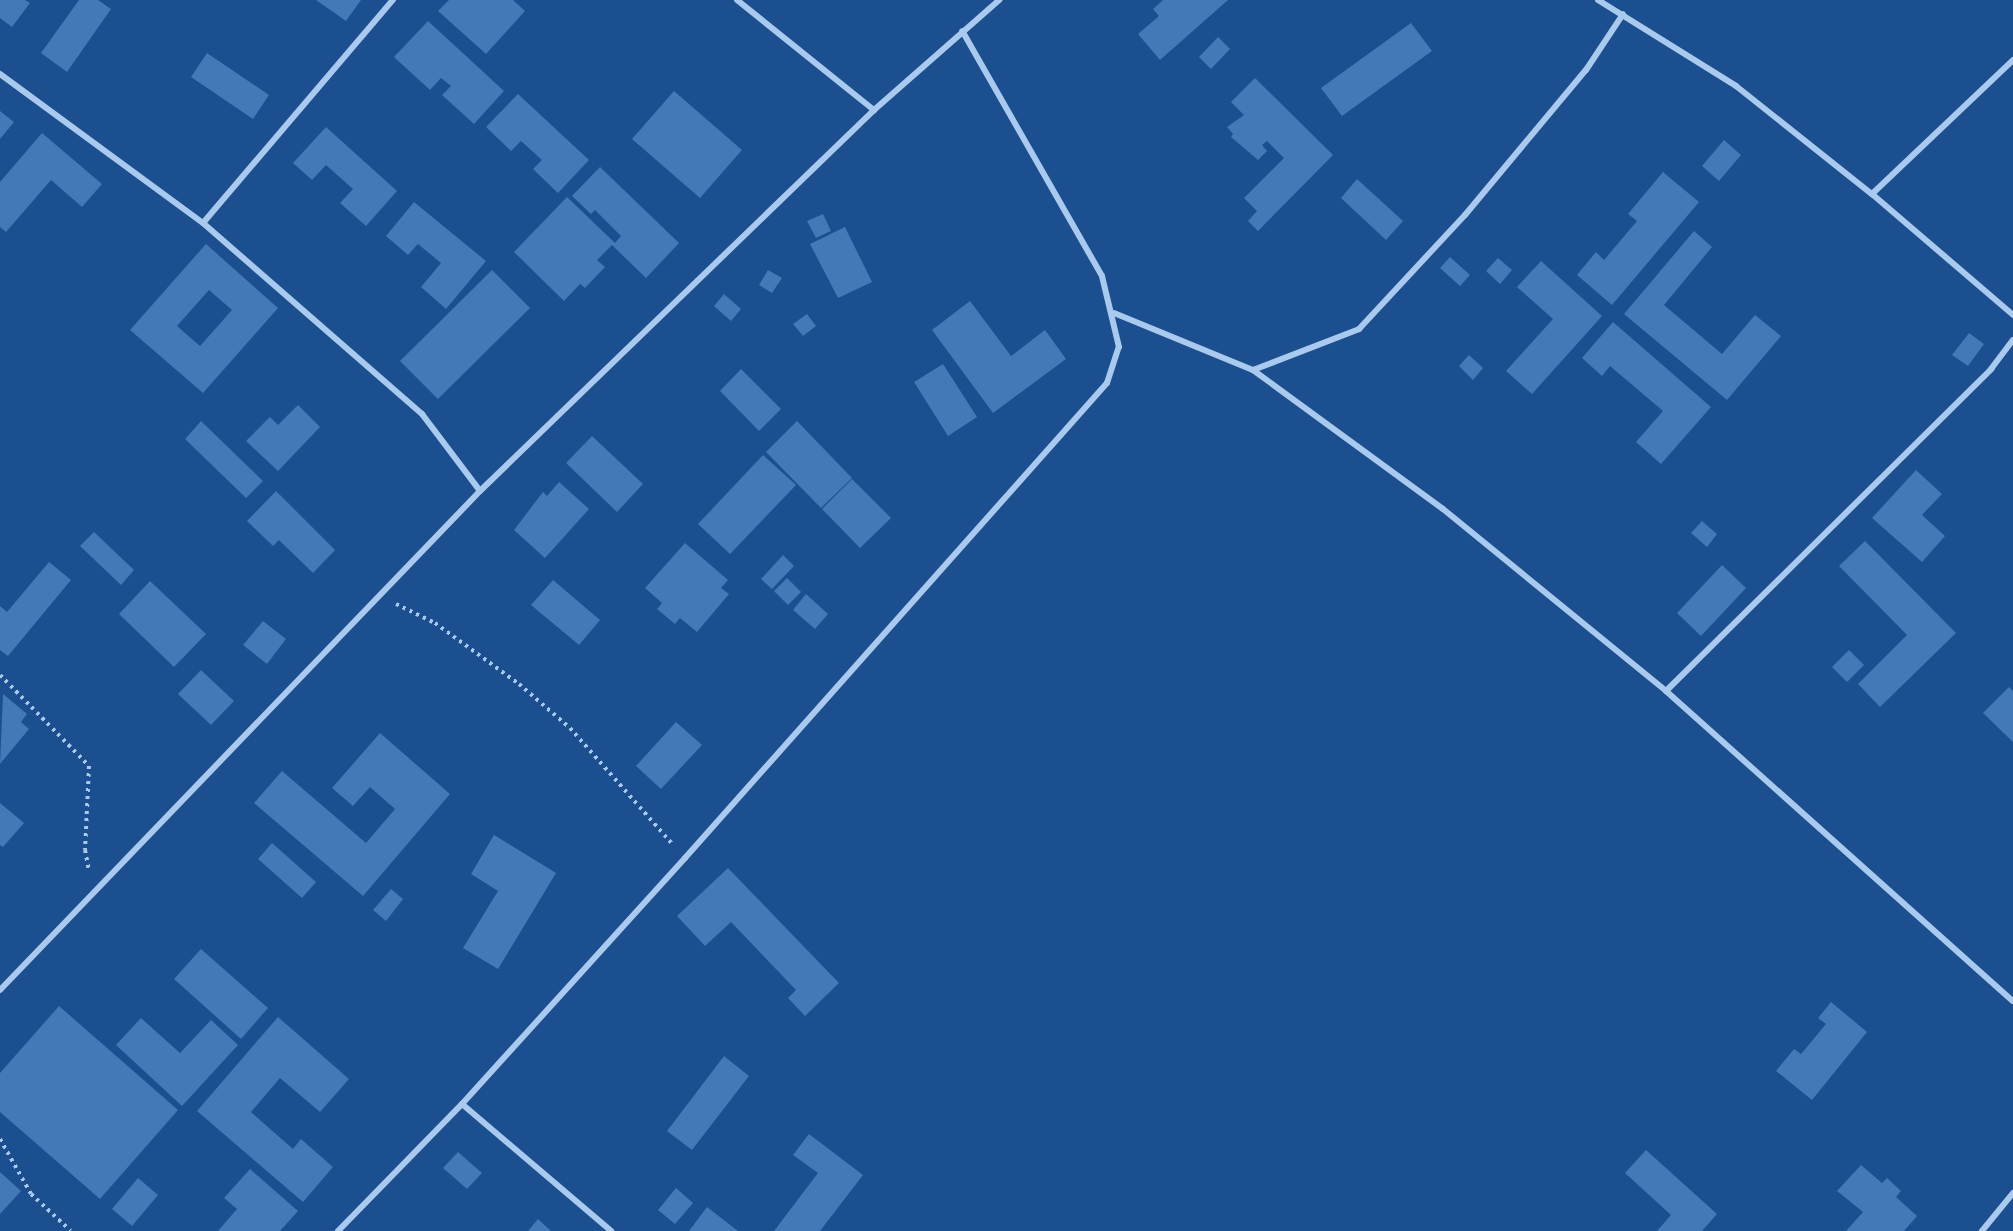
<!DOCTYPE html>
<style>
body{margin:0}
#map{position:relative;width:2013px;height:1231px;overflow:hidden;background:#1b4f8f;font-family:Lato,sans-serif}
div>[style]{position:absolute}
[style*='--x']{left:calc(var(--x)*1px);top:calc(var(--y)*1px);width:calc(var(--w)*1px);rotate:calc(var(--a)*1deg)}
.building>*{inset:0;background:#4478b7}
.path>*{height:4px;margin-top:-2px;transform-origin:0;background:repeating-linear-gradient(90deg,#a9c9ee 0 3px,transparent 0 7.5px)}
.minor>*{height:6px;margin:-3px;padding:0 3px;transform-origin:3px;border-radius:3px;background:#a9c9ee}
span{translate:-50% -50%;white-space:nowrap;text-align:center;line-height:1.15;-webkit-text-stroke:4.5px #1b4f8f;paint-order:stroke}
</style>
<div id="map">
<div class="building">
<div style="clip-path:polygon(0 0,25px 0,30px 3px,12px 27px,0 18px)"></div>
<div style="clip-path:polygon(79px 0,98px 0,111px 9px,67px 72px,41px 53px)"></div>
<div style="clip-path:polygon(316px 0,361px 0,346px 21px)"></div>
<div style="clip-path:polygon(449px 0,513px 0,525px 11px,486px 54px,438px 11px)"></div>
<div style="clip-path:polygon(1163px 0,1228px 0,1160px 60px,1138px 34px,1159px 16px,1153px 9px)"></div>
<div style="clip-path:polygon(428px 21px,504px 91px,474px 124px,442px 95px,451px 86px,441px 78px,430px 90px,394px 57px)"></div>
<div style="clip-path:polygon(1411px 23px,1432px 51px,1342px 116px,1321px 88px)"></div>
<div style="clip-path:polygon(1218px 37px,1230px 49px,1211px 69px,1199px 57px)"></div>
<div style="clip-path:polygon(207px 53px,269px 95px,253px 119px,191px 77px)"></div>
<div style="clip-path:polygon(1255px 78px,1333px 155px,1258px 231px,1248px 221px,1257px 211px,1244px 198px,1284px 158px,1267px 141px,1262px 145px,1267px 151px,1258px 160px,1231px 137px,1233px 134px,1227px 127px,1244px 115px,1231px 102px)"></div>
<div style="clip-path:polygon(674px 91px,742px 150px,700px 198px,632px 139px)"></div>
<div style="clip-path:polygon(518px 94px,589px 160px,558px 193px,533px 169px,542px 160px,521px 141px,511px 151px,486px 127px)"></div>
<div style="clip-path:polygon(0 111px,14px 122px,0 139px)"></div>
<div style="clip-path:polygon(326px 127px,397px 191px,366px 226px,340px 203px,353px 189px,326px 165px,312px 180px,293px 163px)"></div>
<div style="clip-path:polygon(42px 133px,102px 184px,82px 207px,51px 180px,6px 232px,0 227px,0 182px)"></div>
<div style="clip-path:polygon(1724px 140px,1741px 155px,1719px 181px,1702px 166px)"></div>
<div style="clip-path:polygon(600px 167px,679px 243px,646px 278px,612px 245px,597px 260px,605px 267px,585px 288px,580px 284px,564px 301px,514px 252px,567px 197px,615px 243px,621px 236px,595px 210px,591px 214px,572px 196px)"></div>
<div style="clip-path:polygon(1663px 172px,1699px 202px,1612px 305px,1577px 275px,1596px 252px,1604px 260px,1637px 221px,1628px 214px)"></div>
<div style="clip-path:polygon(1357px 179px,1403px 221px,1386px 240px,1341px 198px)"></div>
<div style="clip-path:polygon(414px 202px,486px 261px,446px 309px,421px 287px,441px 263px,418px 244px,408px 255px,386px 236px)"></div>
<div style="clip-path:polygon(823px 214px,831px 231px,816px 238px,807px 221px)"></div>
<div style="clip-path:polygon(845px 227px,872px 282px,838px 298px,810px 244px)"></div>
<div style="clip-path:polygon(1694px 231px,1712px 247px,1664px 305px,1722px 354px,1755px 315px,1781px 336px,1727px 400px,1624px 314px)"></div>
<div style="clip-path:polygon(evenodd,206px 244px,278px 308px,203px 393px,130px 330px,206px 244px,209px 290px,232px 310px,200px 346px,177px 326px,209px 290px)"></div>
<div style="clip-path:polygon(1450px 257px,1470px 275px,1460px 286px,1440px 268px)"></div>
<div style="clip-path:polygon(1498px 258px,1512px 270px,1500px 284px,1486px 271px)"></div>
<div style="clip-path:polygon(1541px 261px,1602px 316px,1532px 394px,1506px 371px,1553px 319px,1517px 287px)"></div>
<div style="clip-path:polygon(492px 270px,530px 308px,438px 399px,400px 361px)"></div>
<div style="clip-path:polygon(768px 270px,782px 278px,772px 293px,759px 285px)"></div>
<div style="clip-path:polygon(724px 294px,741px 309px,731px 321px,714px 306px)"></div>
<div style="clip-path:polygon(970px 301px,1011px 356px,1045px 330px,1066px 359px,993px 413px,932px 330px)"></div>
<div style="clip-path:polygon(807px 314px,816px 326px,803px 336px,793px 324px)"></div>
<div style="clip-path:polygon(1613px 322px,1711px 407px,1661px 464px,1636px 442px,1663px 411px,1610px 366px,1602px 376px,1582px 358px)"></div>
<div style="clip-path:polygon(1969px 333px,1984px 344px,1968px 366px,1952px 355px)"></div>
<div style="clip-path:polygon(1469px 355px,1483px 368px,1473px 380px,1459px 366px)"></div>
<div style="clip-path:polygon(943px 364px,977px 417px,948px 436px,914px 382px)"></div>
<div style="clip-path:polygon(741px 369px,781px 409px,759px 431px,720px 391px)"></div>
<div style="clip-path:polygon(298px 405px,320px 427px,278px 471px,246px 441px,270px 417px,278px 425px)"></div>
<div style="clip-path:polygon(201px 421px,263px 481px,246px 498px,185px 439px)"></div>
<div style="clip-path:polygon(797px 421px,852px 478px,821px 508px,766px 452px)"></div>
<div style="clip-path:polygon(592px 436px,643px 484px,617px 512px,566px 463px)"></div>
<div style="clip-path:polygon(763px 455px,796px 485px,730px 554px,698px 524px)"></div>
<div style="clip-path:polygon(1916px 470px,1942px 494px,1922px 515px,1945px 536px,1922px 562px,1872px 518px)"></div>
<div style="clip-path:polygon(852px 479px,891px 518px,860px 548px,822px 509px)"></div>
<div style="clip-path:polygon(559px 482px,589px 509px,545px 558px,514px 530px,543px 492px,547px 496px)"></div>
<div style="clip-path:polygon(276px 491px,335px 550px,313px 573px,279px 540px,273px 546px,247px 521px)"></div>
<div style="clip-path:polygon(1702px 521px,1717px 534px,1707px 547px,1691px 533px)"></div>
<div style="clip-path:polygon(94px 532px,134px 570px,121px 585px,80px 546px)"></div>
<div style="clip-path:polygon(1865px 541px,1956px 633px,1880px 707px,1858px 684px,1907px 635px,1839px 566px)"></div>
<div style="clip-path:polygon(685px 543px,728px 580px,721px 588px,729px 594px,697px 632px,680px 618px,675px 624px,657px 609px,662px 603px,645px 588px)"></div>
<div style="clip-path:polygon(783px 555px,794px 566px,772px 589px,761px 579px)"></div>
<div style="clip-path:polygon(49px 562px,71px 580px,8px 656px,0 650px,0 606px,7px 612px)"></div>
<div style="clip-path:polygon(1722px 565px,1746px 588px,1701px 636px,1677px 613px)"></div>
<div style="clip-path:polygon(787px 578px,801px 592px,788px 605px,774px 591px)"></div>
<div style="clip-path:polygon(553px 580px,600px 620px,579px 645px,531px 605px)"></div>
<div style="clip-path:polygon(150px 581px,206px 634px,174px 667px,119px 614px)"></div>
<div style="clip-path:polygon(806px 594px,828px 614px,815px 629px,793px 610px)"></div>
<div style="clip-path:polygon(263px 621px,286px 639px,267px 664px,243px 645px)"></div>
<div style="clip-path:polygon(1849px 650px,1864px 665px,1847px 682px,1832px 667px)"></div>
<div style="clip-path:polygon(201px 670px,234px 701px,211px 725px,178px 694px)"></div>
<div style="clip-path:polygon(2009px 687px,2013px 691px,2013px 742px,1983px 713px)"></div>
<div style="clip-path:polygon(3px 694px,27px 714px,21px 722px,29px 729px,0 764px)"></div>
<div style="clip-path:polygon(676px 722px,702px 745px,661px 789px,636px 766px)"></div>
<div style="clip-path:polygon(380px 733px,450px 794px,363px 896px,254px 803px,282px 771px,366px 843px,395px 809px,370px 787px,353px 806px,332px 788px)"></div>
<div style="clip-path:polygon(0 803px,24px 823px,3px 847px,0 845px)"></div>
<div style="clip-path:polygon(494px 835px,556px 873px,498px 969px,463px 948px,498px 891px,471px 874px)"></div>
<div style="clip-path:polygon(272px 843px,316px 882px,302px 898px,258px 859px)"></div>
<div style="clip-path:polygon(728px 868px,839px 983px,805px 1016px,788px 998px,796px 990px,731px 922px,705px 946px,677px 916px)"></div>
<div style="clip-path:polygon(391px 889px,403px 899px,386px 921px,373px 910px)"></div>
<div style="clip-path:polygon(201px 949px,268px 1008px,241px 1039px,174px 979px)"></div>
<div style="clip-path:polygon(1831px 1002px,1867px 1032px,1812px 1100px,1776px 1071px,1794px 1049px,1801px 1054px,1826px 1024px,1818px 1018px)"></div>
<div style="clip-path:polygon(59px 1006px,178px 1110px,100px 1199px,0 1112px,0 1073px)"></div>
<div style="clip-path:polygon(278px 1017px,349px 1079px,320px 1112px,280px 1078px,251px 1112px,293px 1149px,301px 1139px,333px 1167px,303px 1202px,197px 1111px)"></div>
<div style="clip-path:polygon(141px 1018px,180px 1053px,211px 1020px,238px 1045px,182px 1106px,116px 1045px)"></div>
<div style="clip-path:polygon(724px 1056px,749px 1076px,692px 1150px,667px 1131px)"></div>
<div style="clip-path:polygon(809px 1134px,863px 1175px,820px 1231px,774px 1231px,818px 1173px,793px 1155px)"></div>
<div style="clip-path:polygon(1646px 1150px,1717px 1214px,1702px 1231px,1657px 1231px,1671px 1215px,1625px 1173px)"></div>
<div style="clip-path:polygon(458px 1152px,482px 1173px,467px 1189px,443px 1168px)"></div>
<div style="clip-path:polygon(1861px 1165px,1882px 1183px,1887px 1178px,1901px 1191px,1896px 1197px,1917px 1216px,1904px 1231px,1846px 1231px,1863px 1212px,1837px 1191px)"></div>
<div style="clip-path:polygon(250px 1169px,298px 1211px,280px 1231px,218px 1231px,237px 1209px,224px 1198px)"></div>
<div style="clip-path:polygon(0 1172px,21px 1191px,0 1214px)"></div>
<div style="clip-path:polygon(138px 1178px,158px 1195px,132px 1226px,112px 1209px)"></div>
<div style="clip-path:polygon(676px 1188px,693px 1203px,675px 1224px,658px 1210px)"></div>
<div style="clip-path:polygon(707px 1207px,738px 1231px,689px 1231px)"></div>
<div style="clip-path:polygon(538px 1219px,551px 1231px,528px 1231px)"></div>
</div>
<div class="path">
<div style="--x:396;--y:604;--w:43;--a:26"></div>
<div style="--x:435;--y:623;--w:104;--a:36"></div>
<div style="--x:519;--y:684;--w:67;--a:40.8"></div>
<div style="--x:570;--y:728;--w:156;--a:48.6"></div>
<div style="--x:0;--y:675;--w:127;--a:45.6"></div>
<div style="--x:89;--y:766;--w:84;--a:92.7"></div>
<div style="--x:85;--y:850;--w:21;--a:79"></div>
<div style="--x:0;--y:1139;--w:63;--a:60.6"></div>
<div style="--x:31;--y:1194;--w:54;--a:42.8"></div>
</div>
<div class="minor">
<div style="--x:737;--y:0;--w:176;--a:38.8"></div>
<div style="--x:1598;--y:0;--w:163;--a:31.9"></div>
<div style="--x:1736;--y:86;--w:174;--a:38.5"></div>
<div style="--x:1872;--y:194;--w:186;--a:40.6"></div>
<div style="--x:0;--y:74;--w:252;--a:36.3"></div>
<div style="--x:203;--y:223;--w:291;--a:41.1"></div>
<div style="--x:422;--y:414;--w:96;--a:53"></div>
<div style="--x:1872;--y:194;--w:195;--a:-43.5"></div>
<div style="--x:203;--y:223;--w:293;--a:-49.6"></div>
<div style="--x:1114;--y:313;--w:150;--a:22.3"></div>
<div style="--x:1253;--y:370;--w:235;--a:36.2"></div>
<div style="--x:1443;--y:509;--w:288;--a:39.2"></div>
<div style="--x:1666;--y:691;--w:465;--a:41.8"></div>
<div style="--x:1253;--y:370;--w:114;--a:-21.1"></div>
<div style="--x:1359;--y:329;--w:156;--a:-47.1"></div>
<div style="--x:1465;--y:215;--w:189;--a:-50.2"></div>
<div style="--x:1586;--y:70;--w:67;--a:-56.5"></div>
<div style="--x:1666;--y:691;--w:458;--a:-44.7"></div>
<div style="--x:1991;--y:369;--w:36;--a:-53"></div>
<div style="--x:0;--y:990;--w:692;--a:-46.11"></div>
<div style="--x:480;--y:491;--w:548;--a:-44.04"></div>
<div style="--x:874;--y:110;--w:167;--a:-41.3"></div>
<div style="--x:462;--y:1104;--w:196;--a:40.4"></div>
<div style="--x:338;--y:1231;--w:177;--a:-45.7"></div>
<div style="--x:462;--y:1104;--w:332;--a:-47.8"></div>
<div style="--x:685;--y:858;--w:635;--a:-48.38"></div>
<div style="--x:1107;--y:383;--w:38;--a:-72"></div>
<div style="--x:1119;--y:347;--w:73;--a:-103.5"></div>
<div style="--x:1102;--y:276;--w:282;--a:-119.7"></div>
<div style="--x:1982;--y:1231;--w:49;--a:-50.8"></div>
</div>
</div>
